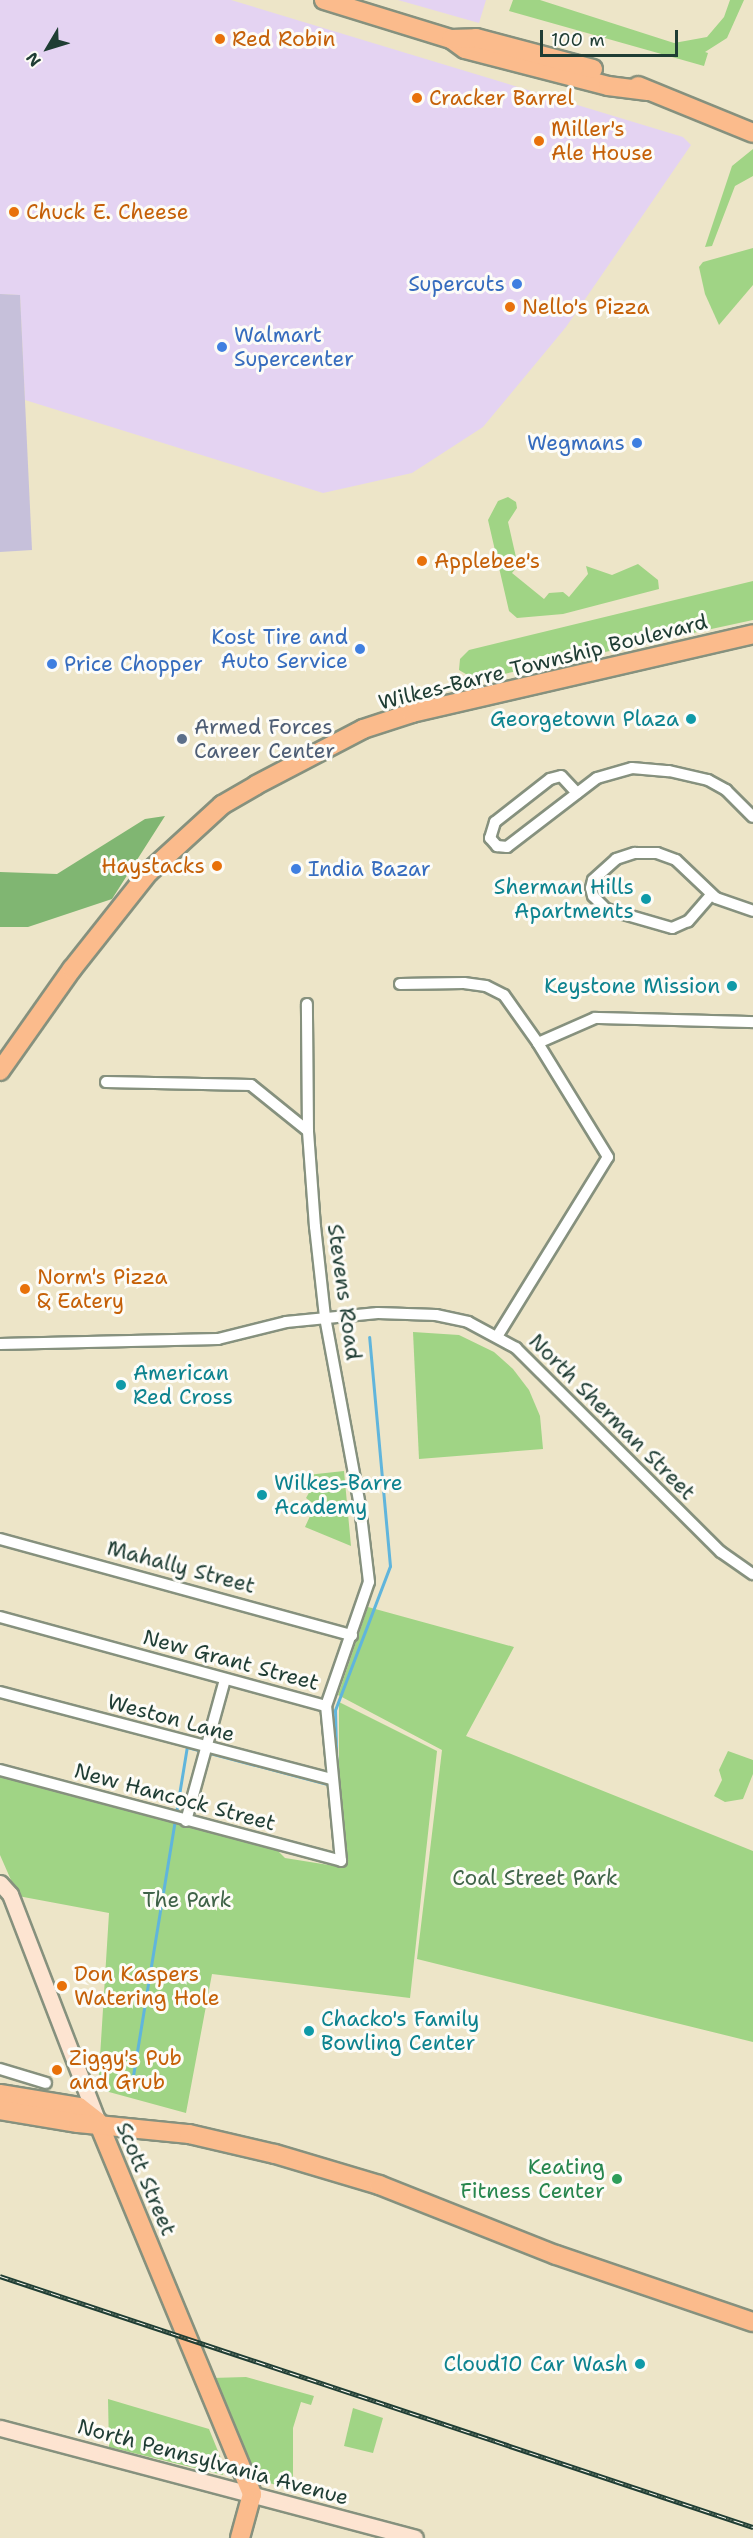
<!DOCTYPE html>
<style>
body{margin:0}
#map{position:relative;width:753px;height:2538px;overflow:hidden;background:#ede5c8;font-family:"Shantell Sans",sans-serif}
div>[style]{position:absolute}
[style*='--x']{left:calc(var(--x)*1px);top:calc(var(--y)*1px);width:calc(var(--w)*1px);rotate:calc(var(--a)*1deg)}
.built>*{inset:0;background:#e4d3f2}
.industrial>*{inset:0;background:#c6c0da}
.green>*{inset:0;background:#a0d485}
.forest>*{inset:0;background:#80b672}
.stream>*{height:3px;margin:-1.5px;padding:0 1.5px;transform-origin:1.5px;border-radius:1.5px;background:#60b5dc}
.roads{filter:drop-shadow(2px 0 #86917e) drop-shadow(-2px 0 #86917e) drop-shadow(0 2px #86917e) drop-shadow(0 -2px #86917e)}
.street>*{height:10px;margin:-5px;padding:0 5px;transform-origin:5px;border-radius:5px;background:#fff}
.secondary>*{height:15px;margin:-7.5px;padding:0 7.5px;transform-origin:7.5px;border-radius:7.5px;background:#fde4d1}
.primary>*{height:18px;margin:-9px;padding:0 9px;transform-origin:9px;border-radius:9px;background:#fbbb8c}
.rail>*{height:5px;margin-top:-2.5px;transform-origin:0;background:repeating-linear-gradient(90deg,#fdfcf7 0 9px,#1f3d34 0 18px);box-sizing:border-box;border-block:2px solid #1f3d34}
.dots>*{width:16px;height:16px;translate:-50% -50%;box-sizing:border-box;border:3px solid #fdfcf7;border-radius:50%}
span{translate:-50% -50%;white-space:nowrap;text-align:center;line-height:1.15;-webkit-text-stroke:6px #fdfcf7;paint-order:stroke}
.food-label{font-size:21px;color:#c56008}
.left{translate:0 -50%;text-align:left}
.right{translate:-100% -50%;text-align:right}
.shop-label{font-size:21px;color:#366cbe}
.street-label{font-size:21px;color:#1f3d34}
.culture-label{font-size:21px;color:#0d838f}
.service-label{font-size:21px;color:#4e5e75}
.park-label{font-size:21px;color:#3f6348}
.leisure-label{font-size:21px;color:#27864d}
.north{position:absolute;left:18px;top:18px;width:60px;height:60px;-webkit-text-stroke:4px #fdfcf7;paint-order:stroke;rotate:232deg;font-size:16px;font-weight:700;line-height:24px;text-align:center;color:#1f3d34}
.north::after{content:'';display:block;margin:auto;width:21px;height:27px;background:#1f3d34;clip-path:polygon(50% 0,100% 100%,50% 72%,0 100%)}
.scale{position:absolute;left:540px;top:30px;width:138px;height:27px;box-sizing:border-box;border:3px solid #1f3d34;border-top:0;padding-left:8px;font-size:18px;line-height:21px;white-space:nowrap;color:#1f3d34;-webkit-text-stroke:4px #fdfcf7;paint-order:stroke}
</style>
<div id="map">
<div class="built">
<div style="clip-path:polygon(0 0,231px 0,683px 137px,691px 145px,566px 327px,483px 427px,412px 473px,323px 493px,25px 400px,20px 295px,0 294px)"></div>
<div style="clip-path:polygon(398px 0,486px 0,479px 23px)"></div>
</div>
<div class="industrial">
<div style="clip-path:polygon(0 294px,20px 295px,32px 550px,0 552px)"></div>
</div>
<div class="green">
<div style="clip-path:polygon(513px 0,540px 0,674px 43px,707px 37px,724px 17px,730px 0,744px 0,727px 38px,705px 52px,708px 53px,704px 66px,509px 11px)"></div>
<div style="clip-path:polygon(753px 149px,753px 176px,735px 186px,712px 246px,705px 247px,732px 166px)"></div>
<div style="clip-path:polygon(753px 248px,753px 285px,719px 325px,705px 294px,699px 267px,703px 262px)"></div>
<div style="clip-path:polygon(508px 497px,516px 502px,517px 508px,508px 522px,518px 566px,512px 573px,544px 599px,549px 593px,563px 592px,569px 597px,588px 574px,586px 566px,612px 575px,638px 564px,658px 580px,659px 589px,563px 614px,517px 618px,509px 611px,488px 520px,498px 501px)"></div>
<div style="clip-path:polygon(753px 581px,753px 620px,476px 680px,459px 670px,460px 659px,469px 650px)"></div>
<div style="clip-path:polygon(413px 1332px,459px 1335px,494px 1352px,513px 1369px,529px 1390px,540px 1416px,543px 1449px,419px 1459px)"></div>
<div style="clip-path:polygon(344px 1471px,351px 1546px,305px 1527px,315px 1505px,306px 1498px,311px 1489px,307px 1475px)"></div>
<div style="clip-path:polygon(368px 1607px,514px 1647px,466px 1736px,753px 1851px,753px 2042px,417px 1959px,442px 1750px,338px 1695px)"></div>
<div style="clip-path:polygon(339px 1702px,437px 1751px,410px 1998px,212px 1974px,186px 2113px,98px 2089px,109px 1913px,18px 1896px,0 1855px,0 1770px,268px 1841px,285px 1858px,335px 1866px,339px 1848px)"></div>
<div style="clip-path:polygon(728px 1751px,753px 1760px,753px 1774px,743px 1799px,725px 1802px,714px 1796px,722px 1780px,719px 1770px)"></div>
<div style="clip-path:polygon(246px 2377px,314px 2396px,311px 2405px,301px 2402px,293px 2428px,293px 2484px,317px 2495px,269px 2483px,250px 2465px,212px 2378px)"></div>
<div style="clip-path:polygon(108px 2399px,209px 2429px,224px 2466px,223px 2475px,109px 2447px)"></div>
<div style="clip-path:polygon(353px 2408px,383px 2418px,373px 2453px,344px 2446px)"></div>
</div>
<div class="forest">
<div style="clip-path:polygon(165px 816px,112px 899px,28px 927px,0 927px,0 872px,57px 874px,145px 819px)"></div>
</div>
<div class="stream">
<div style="--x:337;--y:1787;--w:77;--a:-91.5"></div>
<div style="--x:335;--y:1710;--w:154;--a:-69.1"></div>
<div style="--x:390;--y:1566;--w:230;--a:-95.2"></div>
<div style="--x:131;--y:2088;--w:346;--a:-80.7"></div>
<div style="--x:187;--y:1747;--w:149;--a:14.8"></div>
</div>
<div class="roads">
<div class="street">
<div style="--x:577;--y:793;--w:23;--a:-133"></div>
<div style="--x:561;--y:776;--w:11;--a:165"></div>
<div style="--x:550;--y:779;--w:70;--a:142"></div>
<div style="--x:495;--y:822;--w:17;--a:107"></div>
<div style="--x:490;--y:838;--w:11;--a:49"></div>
<div style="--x:497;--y:846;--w:10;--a:6"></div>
<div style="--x:507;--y:847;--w:113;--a:-37.5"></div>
<div style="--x:597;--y:778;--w:36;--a:-16"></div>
<div style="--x:632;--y:768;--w:37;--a:5"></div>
<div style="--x:669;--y:771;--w:40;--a:13"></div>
<div style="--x:708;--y:780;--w:21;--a:29"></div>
<div style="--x:726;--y:790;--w:38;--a:45"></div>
<div style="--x:711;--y:895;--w:35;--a:131"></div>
<div style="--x:688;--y:921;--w:17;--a:156"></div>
<div style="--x:672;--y:928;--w:69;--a:-163.9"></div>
<div style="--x:606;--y:909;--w:18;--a:-135"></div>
<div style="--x:593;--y:896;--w:8;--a:-104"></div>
<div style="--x:591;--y:888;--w:8;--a:-76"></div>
<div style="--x:593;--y:880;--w:31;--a:-42"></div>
<div style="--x:616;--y:859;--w:20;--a:-18"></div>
<div style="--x:635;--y:853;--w:22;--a:0"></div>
<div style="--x:657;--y:853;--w:20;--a:20"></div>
<div style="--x:676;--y:860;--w:55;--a:43.5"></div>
<div style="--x:716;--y:898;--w:39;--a:19"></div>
<div style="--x:400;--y:984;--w:64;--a:-0.9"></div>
<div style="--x:464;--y:983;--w:22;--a:8"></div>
<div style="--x:486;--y:986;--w:20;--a:27"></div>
<div style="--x:504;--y:995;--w:59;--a:54.7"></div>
<div style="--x:106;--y:1082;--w:145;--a:1.2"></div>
<div style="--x:251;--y:1085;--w:73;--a:38.9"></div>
<div style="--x:498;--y:1335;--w:209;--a:-58.3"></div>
<div style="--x:608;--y:1157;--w:134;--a:-121.6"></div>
<div style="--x:538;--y:1043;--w:62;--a:-23.7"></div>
<div style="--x:595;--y:1018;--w:158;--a:1.5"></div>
<div style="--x:0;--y:1344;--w:218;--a:-1.3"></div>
<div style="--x:218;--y:1339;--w:70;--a:-14"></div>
<div style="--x:286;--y:1322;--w:92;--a:-5.6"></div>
<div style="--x:378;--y:1313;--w:58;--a:2"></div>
<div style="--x:436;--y:1315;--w:33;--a:12"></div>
<div style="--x:468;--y:1322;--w:55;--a:28.4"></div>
<div style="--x:516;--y:1348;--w:289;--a:44.9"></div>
<div style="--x:721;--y:1552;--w:39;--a:35"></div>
<div style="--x:0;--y:1539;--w:365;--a:15.3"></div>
<div style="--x:0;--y:1617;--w:338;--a:15.3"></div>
<div style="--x:0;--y:1692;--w:343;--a:14.7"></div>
<div style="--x:0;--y:1770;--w:353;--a:14.9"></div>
<div style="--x:341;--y:1861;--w:156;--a:-95.5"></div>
<div style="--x:326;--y:1706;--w:131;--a:-70.9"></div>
<div style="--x:369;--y:1582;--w:77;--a:-96.8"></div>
<div style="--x:360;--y:1506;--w:192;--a:-100.5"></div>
<div style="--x:325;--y:1317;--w:91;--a:-96.3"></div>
<div style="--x:315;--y:1227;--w:96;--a:-94.2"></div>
<div style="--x:308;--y:1131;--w:127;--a:-90.5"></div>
<div style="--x:186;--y:1821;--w:147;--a:-74.6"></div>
<div style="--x:0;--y:2069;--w:48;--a:16.9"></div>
</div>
<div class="secondary">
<div style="--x:0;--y:1883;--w:15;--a:48"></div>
<div style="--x:10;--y:1894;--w:244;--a:68.9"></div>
<div style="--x:0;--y:2428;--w:429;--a:14.8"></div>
</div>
<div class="primary">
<div style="--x:324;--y:0;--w:133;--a:17.1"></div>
<div style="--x:451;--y:39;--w:17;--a:36"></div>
<div style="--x:465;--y:49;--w:148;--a:14.5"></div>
<div style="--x:608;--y:86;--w:40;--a:7.1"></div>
<div style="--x:451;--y:39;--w:25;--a:-2"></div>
<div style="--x:476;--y:38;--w:121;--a:14.8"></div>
<div style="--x:638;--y:86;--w:124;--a:22.2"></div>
<div style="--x:0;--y:1071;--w:125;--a:-54.8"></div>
<div style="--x:72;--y:969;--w:124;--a:-51.6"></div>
<div style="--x:149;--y:872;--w:99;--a:-42.5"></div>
<div style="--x:222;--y:805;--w:39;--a:-30"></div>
<div style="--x:256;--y:785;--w:121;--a:-27.6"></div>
<div style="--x:363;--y:729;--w:52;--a:-18.1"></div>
<div style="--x:412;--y:713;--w:350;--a:-13"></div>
<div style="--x:0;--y:2094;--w:80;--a:9.3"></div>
<div style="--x:79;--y:2107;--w:24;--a:38"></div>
<div style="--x:98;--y:2122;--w:403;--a:67.5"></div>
<div style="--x:252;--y:2494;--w:46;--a:105.3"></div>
<div style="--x:0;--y:2110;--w:79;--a:9.5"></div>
<div style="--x:78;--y:2123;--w:112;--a:5.7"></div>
<div style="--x:189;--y:2134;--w:88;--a:13.1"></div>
<div style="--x:275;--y:2154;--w:109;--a:16.6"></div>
<div style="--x:379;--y:2185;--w:190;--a:21.6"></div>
<div style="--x:556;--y:2255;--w:208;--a:18.8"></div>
</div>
</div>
<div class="rail">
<div style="--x:0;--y:2276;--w:794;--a:18.43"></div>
</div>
<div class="dots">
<div style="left:220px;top:39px;background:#e8710a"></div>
<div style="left:417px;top:98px;background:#e8710a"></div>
<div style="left:539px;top:141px;background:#e8710a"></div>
<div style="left:14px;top:212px;background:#e8710a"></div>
<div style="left:517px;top:284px;background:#3f7fe0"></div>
<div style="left:510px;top:307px;background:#e8710a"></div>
<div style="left:222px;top:347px;background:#3f7fe0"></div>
<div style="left:637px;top:443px;background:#3f7fe0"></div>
<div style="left:422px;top:561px;background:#e8710a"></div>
<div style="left:360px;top:649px;background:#3f7fe0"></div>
<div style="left:52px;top:664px;background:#3f7fe0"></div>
<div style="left:691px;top:719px;background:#0f9aa8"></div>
<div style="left:182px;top:739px;background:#5c6f8a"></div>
<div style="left:217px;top:866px;background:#e8710a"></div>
<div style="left:296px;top:869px;background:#3f7fe0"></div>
<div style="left:646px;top:899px;background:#0f9aa8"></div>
<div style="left:732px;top:986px;background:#0f9aa8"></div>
<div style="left:25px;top:1289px;background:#e8710a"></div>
<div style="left:121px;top:1385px;background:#0f9aa8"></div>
<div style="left:262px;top:1495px;background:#0f9aa8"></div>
<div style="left:62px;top:1986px;background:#e8710a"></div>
<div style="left:309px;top:2031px;background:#0f9aa8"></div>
<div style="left:57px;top:2070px;background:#e8710a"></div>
<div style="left:617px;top:2179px;background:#2e9e5b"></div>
<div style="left:640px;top:2364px;background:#0f9aa8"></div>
</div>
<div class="food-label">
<span class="left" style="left:232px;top:39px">Red Robin</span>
<span class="left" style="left:429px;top:98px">Cracker Barrel</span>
<span class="left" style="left:551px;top:141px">Miller's<br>Ale House</span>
<span class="left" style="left:26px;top:212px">Chuck E. Cheese</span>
<span class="left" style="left:522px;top:307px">Nello's Pizza</span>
<span class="left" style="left:434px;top:561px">Applebee's</span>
<span class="right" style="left:205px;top:866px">Haystacks</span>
<span class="left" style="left:37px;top:1289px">Norm's Pizza<br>&amp; Eatery</span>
<span class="left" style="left:74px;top:1986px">Don Kaspers<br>Watering Hole</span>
<span class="left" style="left:69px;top:2070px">Ziggy's Pub<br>and Grub</span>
</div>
<div class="shop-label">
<span class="right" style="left:505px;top:284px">Supercuts</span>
<span class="left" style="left:234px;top:347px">Walmart<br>Supercenter</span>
<span class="right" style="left:625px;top:443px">Wegmans</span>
<span class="right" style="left:348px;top:649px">Kost Tire and<br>Auto Service</span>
<span class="left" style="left:64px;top:664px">Price Chopper</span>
<span class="left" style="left:308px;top:869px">India Bazar</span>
</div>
<div class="street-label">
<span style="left:543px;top:662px;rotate:-14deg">Wilkes-Barre Township Boulevard</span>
<span style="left:344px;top:1292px;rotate:82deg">Stevens Road</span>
<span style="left:612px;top:1417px;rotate:45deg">North Sherman Street</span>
<span style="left:181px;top:1567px;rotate:15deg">Mahally Street</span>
<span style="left:231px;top:1660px;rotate:15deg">New Grant Street</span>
<span style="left:171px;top:1718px;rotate:15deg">Weston Lane</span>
<span style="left:175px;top:1797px;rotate:15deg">New Hancock Street</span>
<span style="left:146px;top:2179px;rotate:67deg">Scott Street</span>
<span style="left:213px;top:2462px;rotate:15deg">North Pennsylvania Avenue</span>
</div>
<div class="culture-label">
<span class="right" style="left:679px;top:719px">Georgetown Plaza</span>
<span class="right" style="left:634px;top:899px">Sherman Hills<br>Apartments</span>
<span class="right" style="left:720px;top:986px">Keystone Mission</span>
<span class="left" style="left:133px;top:1385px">American<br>Red Cross</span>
<span class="left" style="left:274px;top:1495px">Wilkes-Barre<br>Academy</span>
<span class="left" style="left:321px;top:2031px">Chacko's Family<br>Bowling Center</span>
<span class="right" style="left:628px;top:2364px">Cloud10 Car Wash</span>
</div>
<div class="service-label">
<span class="left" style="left:194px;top:739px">Armed Forces<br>Career Center</span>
</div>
<div class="park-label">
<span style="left:535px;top:1878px">Coal Street Park</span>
<span style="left:187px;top:1900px">The Park</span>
</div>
<div class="leisure-label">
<span class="right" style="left:605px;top:2179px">Keating<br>Fitness Center</span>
</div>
<div class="north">N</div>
<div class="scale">100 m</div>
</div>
